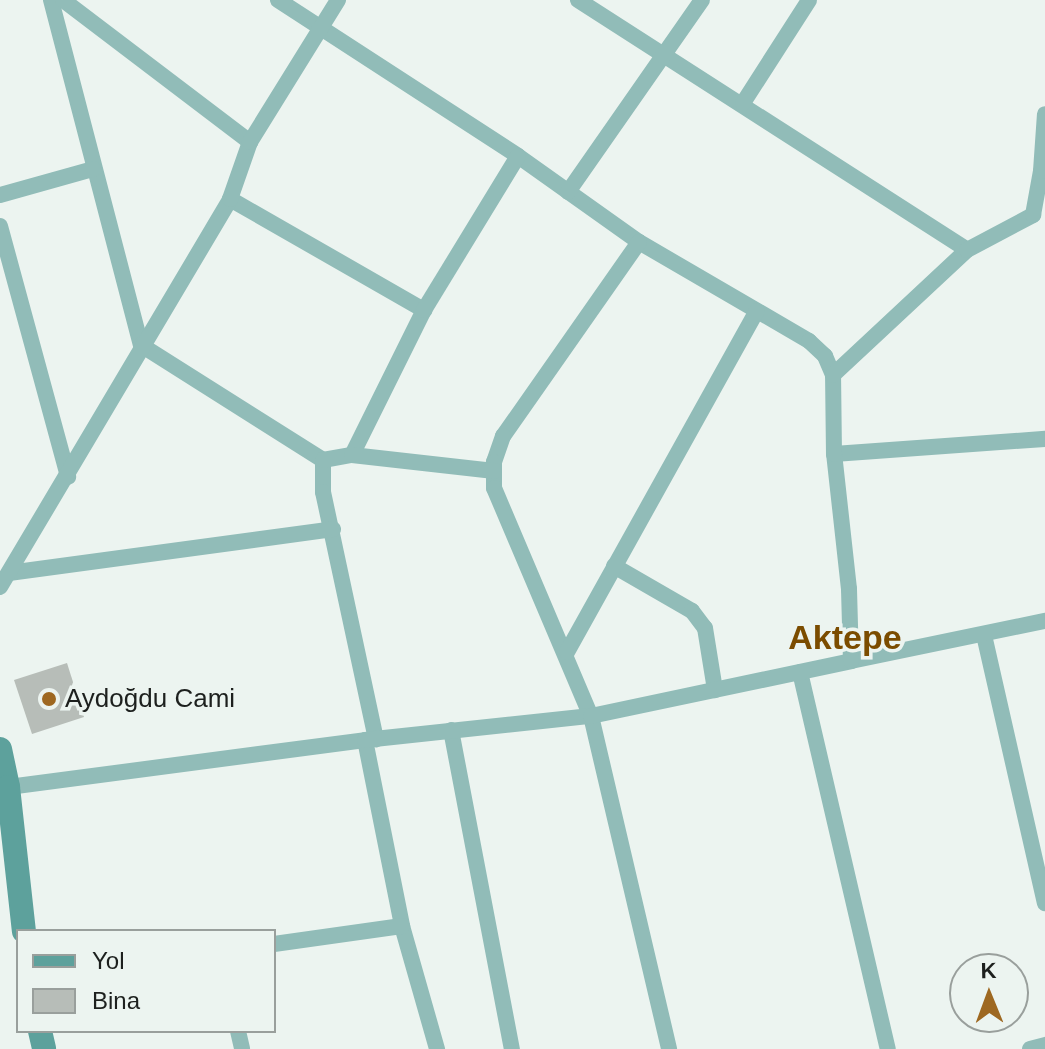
<!DOCTYPE html>
<meta charset="utf-8">
<style>
body{margin:0}
#map{position:relative;width:1045px;height:1049px;overflow:hidden;background:#ecf4f0;font-family:Arial,sans-serif}
div>[style]{position:absolute}
[style*='--x']{left:calc(var(--x)*1px);top:calc(var(--y)*1px);width:calc(var(--w)*1px);rotate:calc(var(--a)*1deg)}
.building>*{inset:0;background:#b7bdb8}
.street>*{height:16px;margin:-8px;padding:0 8px;transform-origin:8px;border-radius:8px;background:#91bcb8}
.secondary>*{height:24px;margin:-12px;padding:0 12px;transform-origin:12px;border-radius:12px;background:#5da19c}
.dots>*{width:22px;height:22px;translate:-50% -50%;box-sizing:border-box;border:4px solid #ecf4f0;border-radius:50%}
span{translate:-50% -50%;white-space:nowrap;text-align:center;line-height:1.15;-webkit-text-stroke:7px #ecf4f0;paint-order:stroke}
.poi-label{font-size:26px;color:#1d201e}
.left{translate:0 -50%;text-align:left}
.district-label{font-size:34px;color:#7b4c00;font-weight:700}
.legend{position:absolute;left:16px;top:929px;width:260px;height:104px;box-sizing:border-box;background:#ecf4f0;border:2px solid #999f9c;margin:0;padding:10px 14px;list-style:none;font-size:24px;color:#1d201e}
.legend li{display:flex;align-items:center;gap:16px;height:40px}
.legend b{width:40px;border:2px solid #999f9c}
.north{position:absolute;left:949px;top:953px;width:80px;height:80px;box-sizing:border-box;background:#ecf4f0;border:2px solid #999f9c;border-radius:50%;rotate:359deg;font-size:22px;font-weight:700;line-height:32px;text-align:center;color:#1d201e}
.north::after{content:'';display:block;margin:auto;width:28px;height:36px;background:#9e6821;clip-path:polygon(50% 0,100% 100%,50% 72%,0 100%)}
</style>
<div id="map">
<div class="building">
<div style="clip-path:polygon(67px 663px,84px 717px,32px 734px,14px 680px)"></div>
</div>
<div class="street">
<div style="--x:51;--y:0;--w:357;--a:75.4"></div>
<div style="--x:141;--y:345;--w:215;--a:32.3"></div>
<div style="--x:323;--y:460;--w:32;--a:90"></div>
<div style="--x:323;--y:492;--w:253;--a:77.9"></div>
<div style="--x:63;--y:0;--w:235;--a:37.2"></div>
<div style="--x:278;--y:0;--w:286;--a:33"></div>
<div style="--x:518;--y:156;--w:148;--a:35.4"></div>
<div style="--x:639;--y:242;--w:197;--a:30.2"></div>
<div style="--x:809;--y:341;--w:22;--a:43"></div>
<div style="--x:825;--y:356;--w:21;--a:67"></div>
<div style="--x:578;--y:0;--w:462;--a:32.7"></div>
<div style="--x:743;--y:103;--w:122;--a:-57.3"></div>
<div style="--x:568;--y:192;--w:234;--a:-55.1"></div>
<div style="--x:0;--y:195;--w:97;--a:-15.6"></div>
<div style="--x:230;--y:199;--w:224;--a:29.8"></div>
<div style="--x:0;--y:226;--w:260;--a:74.8"></div>
<div style="--x:639;--y:242;--w:237;--a:125"></div>
<div style="--x:503;--y:436;--w:28;--a:109"></div>
<div style="--x:494;--y:462;--w:26;--a:90"></div>
<div style="--x:494;--y:488;--w:248;--a:67"></div>
<div style="--x:591;--y:716;--w:342;--a:76.8"></div>
<div style="--x:834;--y:454;--w:212;--a:-4.1"></div>
<div style="--x:352;--y:455;--w:162;--a:-63.6"></div>
<div style="--x:424;--y:310;--w:180;--a:-58.6"></div>
<div style="--x:323;--y:460;--w:29;--a:-10"></div>
<div style="--x:352;--y:455;--w:143;--a:6.4"></div>
<div style="--x:614;--y:566;--w:90;--a:30"></div>
<div style="--x:692;--y:611;--w:21;--a:53"></div>
<div style="--x:705;--y:628;--w:63;--a:80.8"></div>
<div style="--x:9;--y:573;--w:327;--a:-7.7"></div>
<div style="--x:0;--y:587;--w:451;--a:-59.3"></div>
<div style="--x:230;--y:199;--w:60;--a:-70.7"></div>
<div style="--x:250;--y:142;--w:167;--a:-58.2"></div>
<div style="--x:984;--y:635;--w:275;--a:77.2"></div>
<div style="--x:567;--y:652;--w:390;--a:-60.9"></div>
<div style="--x:851;--y:661;--w:198;--a:-11.7"></div>
<div style="--x:800;--y:672;--w:387;--a:76.9"></div>
<div style="--x:451;--y:730;--w:325;--a:79.2"></div>
<div style="--x:365;--y:740;--w:190;--a:78.7"></div>
<div style="--x:402;--y:926;--w:128;--a:74.1"></div>
<div style="--x:1;--y:788;--w:367;--a:-7.5"></div>
<div style="--x:365;--y:740;--w:227;--a:-6.1"></div>
<div style="--x:591;--y:716;--w:266;--a:-11.9"></div>
<div style="--x:851;--y:661;--w:72;--a:-91.6"></div>
<div style="--x:849;--y:589;--w:136;--a:-96.3"></div>
<div style="--x:834;--y:454;--w:79;--a:-90.7"></div>
<div style="--x:833;--y:375;--w:183;--a:-43"></div>
<div style="--x:967;--y:250;--w:75;--a:-27.9"></div>
<div style="--x:1033;--y:215;--w:45;--a:-79.7"></div>
<div style="--x:1041;--y:171;--w:57;--a:-86"></div>
<div style="--x:274;--y:944;--w:129;--a:-8"></div>
<div style="--x:238;--y:1031;--w:18;--a:77"></div>
<div style="--x:1030;--y:1049;--w:16;--a:-15"></div>
</div>
<div class="secondary">
<div style="--x:0;--y:749;--w:39;--a:78"></div>
<div style="--x:8;--y:787;--w:145;--a:83.7"></div>
<div style="--x:40;--y:1031;--w:18;--a:77"></div>
</div>
<div class="dots">
<div style="left:49px;top:699px;background:#9e6821"></div>
</div>
<div class="poi-label">
<span class="left" style="left:65px;top:699px">Aydoğdu Cami</span>
</div>
<div class="district-label">
<span style="left:845px;top:638px">Aktepe</span>
</div>
<ul class="legend">
<li><b style="height:10px;background:#5da19c"></b>Yol</li>
<li><b style="height:22px;background:#b7bdb8"></b>Bina</li>
</ul>
<div class="north">K</div>
</div>
